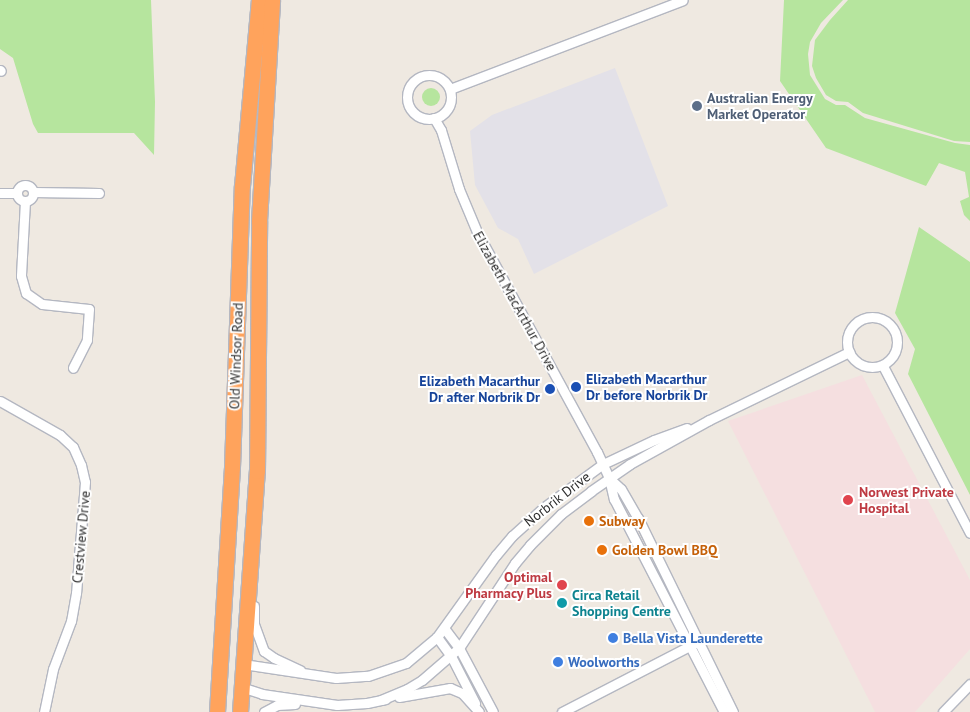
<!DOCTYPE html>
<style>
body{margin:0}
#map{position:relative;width:970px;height:712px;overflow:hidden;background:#efe9e1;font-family:"PT Sans",sans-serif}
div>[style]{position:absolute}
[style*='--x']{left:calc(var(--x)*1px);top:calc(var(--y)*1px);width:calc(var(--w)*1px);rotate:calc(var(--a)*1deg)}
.industrial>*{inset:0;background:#e3e1e8}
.medical>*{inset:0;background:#f5dfe0}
.green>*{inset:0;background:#b6e59e}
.round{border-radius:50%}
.roads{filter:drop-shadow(1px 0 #b4b7c1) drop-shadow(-1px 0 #b4b7c1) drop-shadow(0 1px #b4b7c1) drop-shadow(0 -1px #b4b7c1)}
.street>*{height:9px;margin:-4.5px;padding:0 4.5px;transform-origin:4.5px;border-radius:4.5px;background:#fff}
.street>.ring{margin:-4.5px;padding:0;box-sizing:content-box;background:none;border:9px solid #fff;border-radius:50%}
.highway>*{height:15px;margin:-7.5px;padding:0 7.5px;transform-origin:7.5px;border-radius:7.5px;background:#ffa35c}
.dots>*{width:14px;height:14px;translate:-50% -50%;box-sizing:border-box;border:2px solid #fff;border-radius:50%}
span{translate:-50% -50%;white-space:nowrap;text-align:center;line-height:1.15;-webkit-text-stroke:4px #fff;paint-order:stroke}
.service-label{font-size:14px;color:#4e5e75;font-weight:700}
.left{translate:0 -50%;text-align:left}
.street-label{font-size:14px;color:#2e2e2e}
.transit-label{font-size:14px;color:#164399;font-weight:700}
.right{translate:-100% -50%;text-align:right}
.health-label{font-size:14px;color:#be3a42;font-weight:700}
.food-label{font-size:14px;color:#c56008;font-weight:700}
.culture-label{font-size:14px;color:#0d838f;font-weight:700}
.shop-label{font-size:14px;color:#366cbe;font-weight:700}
</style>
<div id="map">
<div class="industrial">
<div style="clip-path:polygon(615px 68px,668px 206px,534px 274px,518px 239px,498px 228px,475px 185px,470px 131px,492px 115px)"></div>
</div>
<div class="medical">
<div style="clip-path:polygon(862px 375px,970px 580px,970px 649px,915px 712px,875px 712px,728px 421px)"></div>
</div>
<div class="green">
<div style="clip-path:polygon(0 0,151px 0,155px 102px,154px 155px,134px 133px,38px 133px,33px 124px,13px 58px,0 49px)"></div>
<div style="clip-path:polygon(784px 0,843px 0,821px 23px,810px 42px,808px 54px,810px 75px,825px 99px,836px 105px,845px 105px,865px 118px,955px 143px,970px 145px,970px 221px,964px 215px,960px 201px,969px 197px,965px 172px,939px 163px,926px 186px,826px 148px,780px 81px)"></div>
<div style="clip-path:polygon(848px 0,970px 0,970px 142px,954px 141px,863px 113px,848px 102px,836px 101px,826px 95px,816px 78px,812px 66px,815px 40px,830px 20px)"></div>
<div class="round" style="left:422px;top:88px;width:18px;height:18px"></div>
<div style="clip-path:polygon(919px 227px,970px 262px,970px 495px,908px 374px,915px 349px,895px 313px)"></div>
</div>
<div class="roads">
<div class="street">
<div style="--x:0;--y:70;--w:1;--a:45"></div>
<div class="ring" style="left:407px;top:75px;width:35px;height:35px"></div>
<div style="--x:450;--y:89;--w:249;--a:-20.9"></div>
<div style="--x:434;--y:118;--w:14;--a:60"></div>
<div style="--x:441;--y:130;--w:62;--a:73"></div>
<div style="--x:459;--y:189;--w:47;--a:67.3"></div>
<div style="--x:477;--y:232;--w:251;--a:61.4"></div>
<div style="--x:597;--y:452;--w:29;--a:65"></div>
<div style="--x:609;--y:478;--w:22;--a:77"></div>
<div style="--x:614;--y:499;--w:240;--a:62.7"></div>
<div class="ring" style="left:17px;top:185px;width:7px;height:7px"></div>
<div style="--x:33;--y:192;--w:66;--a:0.9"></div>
<div style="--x:0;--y:193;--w:16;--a:0"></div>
<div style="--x:25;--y:201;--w:75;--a:93.1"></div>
<div style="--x:21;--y:276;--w:18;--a:74"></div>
<div style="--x:26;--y:293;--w:19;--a:35"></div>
<div style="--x:42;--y:304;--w:47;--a:6.1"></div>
<div style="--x:89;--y:309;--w:31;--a:94"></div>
<div style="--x:87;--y:340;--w:31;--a:117"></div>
<div class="ring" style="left:847px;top:317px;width:41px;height:41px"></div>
<div style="--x:883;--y:366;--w:188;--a:62.5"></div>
<div style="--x:0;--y:401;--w:69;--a:29.5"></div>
<div style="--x:60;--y:435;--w:18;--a:43"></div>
<div style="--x:73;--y:447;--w:20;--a:66"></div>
<div style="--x:81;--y:465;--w:17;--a:77"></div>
<div style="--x:85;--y:482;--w:111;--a:94.6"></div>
<div style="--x:76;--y:593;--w:28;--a:100"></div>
<div style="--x:71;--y:621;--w:51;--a:110.6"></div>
<div style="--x:53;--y:669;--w:44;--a:101.8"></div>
<div style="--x:609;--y:478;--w:16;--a:43"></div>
<div style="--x:621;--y:489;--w:34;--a:60"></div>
<div style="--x:638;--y:518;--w:216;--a:63.9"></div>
<div style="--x:254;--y:606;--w:18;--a:90"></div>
<div style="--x:254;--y:624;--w:29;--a:70"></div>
<div style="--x:264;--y:651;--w:12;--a:35"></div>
<div style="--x:274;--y:658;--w:29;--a:25"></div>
<div style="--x:444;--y:628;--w:25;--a:53"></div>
<div style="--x:459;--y:648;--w:72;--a:62"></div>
<div style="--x:437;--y:637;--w:24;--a:54"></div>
<div style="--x:451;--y:656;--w:53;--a:62.9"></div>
<div style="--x:243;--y:664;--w:94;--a:8.6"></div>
<div style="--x:336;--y:678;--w:32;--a:-4"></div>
<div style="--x:368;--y:676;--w:40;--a:-18.9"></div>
<div style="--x:406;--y:663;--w:40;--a:-40"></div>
<div style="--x:437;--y:637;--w:101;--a:-54.3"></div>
<div style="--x:496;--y:555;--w:25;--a:-50"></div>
<div style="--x:512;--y:536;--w:42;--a:-42.1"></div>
<div style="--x:543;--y:508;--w:74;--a:-36.3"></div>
<div style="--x:603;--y:464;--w:56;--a:-25.2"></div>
<div style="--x:654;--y:440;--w:35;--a:-20"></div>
<div style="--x:241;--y:687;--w:22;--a:18"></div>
<div style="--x:262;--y:694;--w:76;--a:8.3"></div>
<div style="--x:337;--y:705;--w:30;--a:-4"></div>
<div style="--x:367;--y:703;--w:19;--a:-12"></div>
<div style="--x:399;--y:697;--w:52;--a:-10"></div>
<div style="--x:450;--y:688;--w:13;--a:23"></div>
<div style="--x:462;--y:693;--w:25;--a:48"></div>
<div style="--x:381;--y:700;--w:28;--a:-23"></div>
<div style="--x:407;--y:689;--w:17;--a:-31"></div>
<div style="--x:422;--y:680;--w:49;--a:-40.9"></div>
<div style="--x:459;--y:648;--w:102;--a:-56.6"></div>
<div style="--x:515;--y:563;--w:23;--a:-50"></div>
<div style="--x:530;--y:545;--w:44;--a:-45"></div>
<div style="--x:561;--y:514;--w:38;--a:-37"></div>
<div style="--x:591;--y:491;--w:47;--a:-34.7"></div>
<div style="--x:630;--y:464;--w:90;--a:-29.1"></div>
<div style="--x:709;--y:420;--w:156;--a:-25.9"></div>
<div style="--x:264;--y:712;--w:15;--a:-28"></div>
<div style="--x:277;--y:705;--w:18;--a:-3"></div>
<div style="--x:562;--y:712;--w:150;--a:-27.4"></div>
<div style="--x:943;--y:712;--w:39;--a:-46"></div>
</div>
<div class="highway">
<div style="--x:217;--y:712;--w:245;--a:-86.5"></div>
<div style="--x:232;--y:467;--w:281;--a:-88"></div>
<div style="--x:242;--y:186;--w:187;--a:-84.8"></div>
<div style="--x:240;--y:712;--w:242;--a:-86"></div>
<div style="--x:257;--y:471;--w:250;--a:-89.5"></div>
<div style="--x:259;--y:221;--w:221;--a:-86.6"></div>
</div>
</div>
<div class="dots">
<div style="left:697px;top:106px;background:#5c6f8a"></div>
<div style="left:576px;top:387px;background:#1a4fb4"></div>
<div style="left:550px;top:389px;background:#1a4fb4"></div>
<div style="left:848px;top:500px;background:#e0444e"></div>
<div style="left:589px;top:521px;background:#e8710a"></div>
<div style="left:602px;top:550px;background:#e8710a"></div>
<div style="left:562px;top:585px;background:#e0444e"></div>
<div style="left:562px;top:603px;background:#0f9aa8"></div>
<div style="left:613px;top:638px;background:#3f7fe0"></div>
<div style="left:558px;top:662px;background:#3f7fe0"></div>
</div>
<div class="service-label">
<span class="left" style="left:707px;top:106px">Australian Energy<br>Market Operator</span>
</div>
<div class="street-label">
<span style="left:515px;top:301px;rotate:61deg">Elizabeth MacArthur Drive</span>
<span style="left:236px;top:356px;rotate:-88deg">Old Windsor Road</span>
<span style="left:557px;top:499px;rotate:-38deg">Norbrik Drive</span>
<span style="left:81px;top:537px;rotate:-85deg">Crestview Drive</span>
</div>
<div class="transit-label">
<span class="left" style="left:586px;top:387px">Elizabeth Macarthur<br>Dr before Norbrik Dr</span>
<span class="right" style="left:540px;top:389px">Elizabeth Macarthur<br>Dr after Norbrik Dr</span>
</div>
<div class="health-label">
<span class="left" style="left:859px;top:500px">Norwest Private<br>Hospital</span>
<span class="right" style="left:552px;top:585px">Optimal<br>Pharmacy Plus</span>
</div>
<div class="food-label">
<span class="left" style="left:599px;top:521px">Subway</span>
<span class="left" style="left:612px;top:550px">Golden Bowl BBQ</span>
</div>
<div class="culture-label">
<span class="left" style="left:572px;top:603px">Circa Retail<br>Shopping Centre</span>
</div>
<div class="shop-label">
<span class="left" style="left:623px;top:638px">Bella Vista Launderette</span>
<span class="left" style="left:568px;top:662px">Woolworths</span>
</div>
</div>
